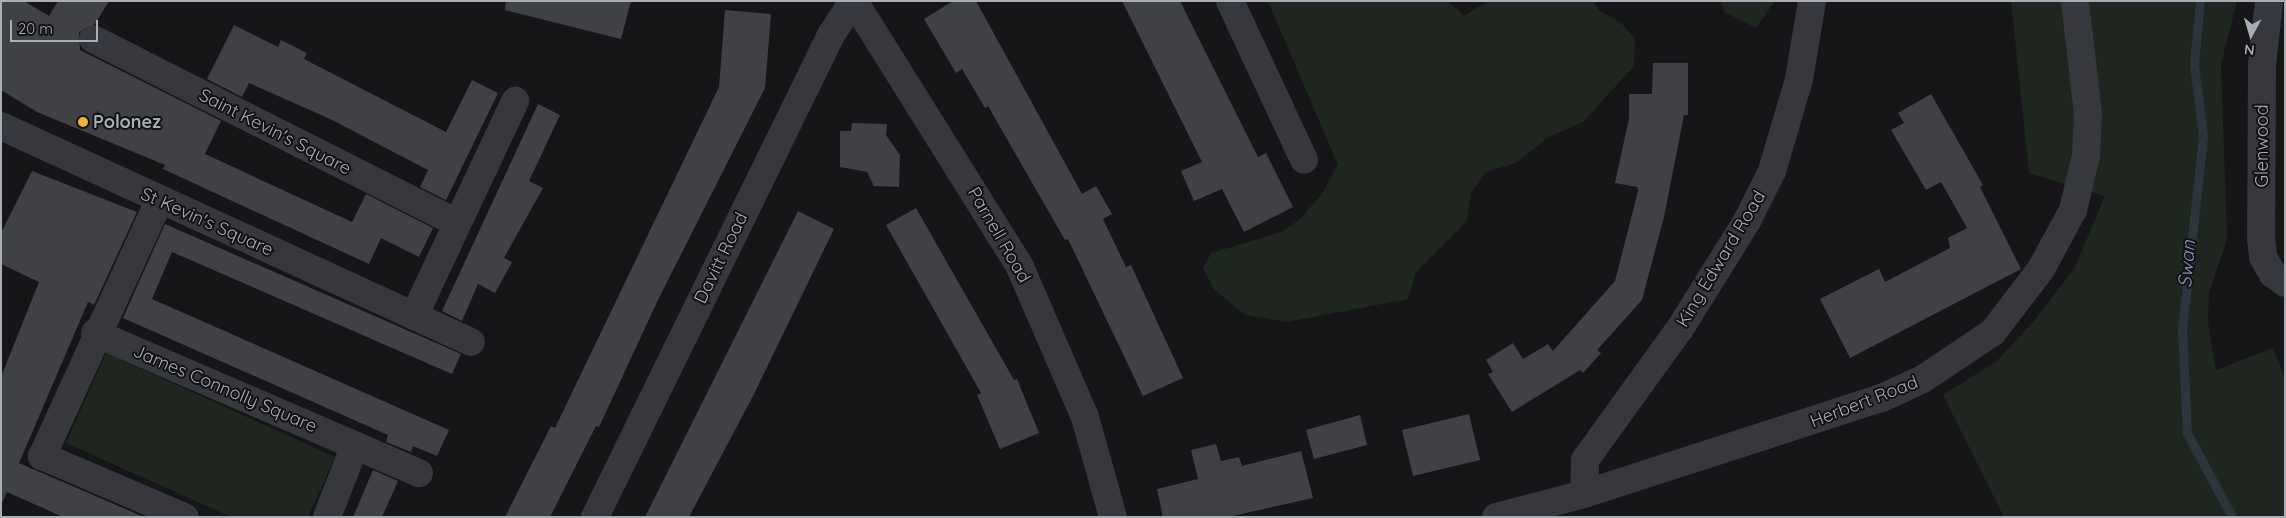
<!DOCTYPE html>
<style>
body{margin:0}
#map{position:relative;width:2286px;height:518px;overflow:hidden;background:#161618;font-family:Quicksand,sans-serif}
div>[style]{position:absolute}
[style*='--x']{left:calc(var(--x)*1px);top:calc(var(--y)*1px);width:calc(var(--w)*1px);rotate:calc(var(--a)*1deg)}
.green>*{inset:0;background:#1e261f}
.stream>*{height:9px;margin:-4.5px;padding:0 4.5px;transform-origin:4.5px;border-radius:4.5px;background:#2c353c}
.building>*{inset:0;background:#404145}
.minor>*{height:28px;margin:-14px;padding:0 14px;transform-origin:14px;border-radius:14px;background:#37383d}
.dots>*{width:14px;height:14px;translate:-50% -50%;box-sizing:border-box;border:2px solid #111113;border-radius:50%}
span{translate:-50% -50%;white-space:nowrap;text-align:center;line-height:1.15;-webkit-text-stroke:4px #111113;paint-order:stroke}
.poi-label{font-size:18px;color:#a8adb8;font-weight:700}
.left{translate:0 -50%;text-align:left}
.street-label{font-size:18px;color:#a8adb8}
.water-label{font-size:19px;color:#7f9bb3;font-style:italic}
.frame{position:absolute;inset:0;border:2px solid #a8adb8;pointer-events:none}
.north{position:absolute;left:2226px;top:10px;width:50px;height:50px;-webkit-text-stroke:4px #111113;paint-order:stroke;rotate:186deg;font-size:14px;font-weight:700;line-height:20px;text-align:center;color:#a8adb8}
.north::after{content:'';display:block;margin:auto;width:18px;height:22px;background:#a8adb8;clip-path:polygon(50% 0,100% 100%,50% 72%,0 100%)}
.scale{position:absolute;left:10px;top:20px;width:88px;height:22px;box-sizing:border-box;border:2px solid #a8adb8;border-top:0;padding-left:6px;font-size:15px;line-height:18px;white-space:nowrap;color:#a8adb8;-webkit-text-stroke:4px #111113;paint-order:stroke}
</style>
<div id="map">
<div class="green">
<div style="clip-path:polygon(1268px 1px,1448px 1px,1464px 16px,1488px 1px,1594px 1px,1598px 10px,1621px 23px,1635px 38px,1634px 66px,1583px 122px,1547px 138px,1516px 163px,1486px 172px,1471px 193px,1467px 221px,1416px 272px,1408px 299px,1287px 322px,1245px 315px,1214px 289px,1203px 269px,1211px 253px,1282px 232px,1300px 219px,1321px 195px,1338px 165px)"></div>
<div style="clip-path:polygon(1721px 1px,1775px 1px,1756px 28px,1724px 12px)"></div>
<div style="clip-path:polygon(2011px 1px,2237px 1px,2221px 64px,2227px 240px,2209px 292px,2208px 322px,2216px 370px,2273px 348px,2285px 379px,2285px 517px,2004px 517px,1943px 395px,1997px 361px,2033px 322px,2074px 269px,2105px 196px,2029px 173px)"></div>
<div style="clip-path:polygon(106px 353px,335px 457px,308px 517px,231px 517px,66px 443px)"></div>
</div>
<div class="stream">
<div style="--x:2200;--y:1;--w:64;--a:95.4"></div>
<div style="--x:2194;--y:65;--w:72;--a:82.8"></div>
<div style="--x:2203;--y:136;--w:193;--a:96.2"></div>
<div style="--x:2182;--y:328;--w:105;--a:87.3"></div>
<div style="--x:2187;--y:433;--w:95;--a:61.8"></div>
</div>
<div class="building">
<div style="clip-path:polygon(1px 1px,24px 1px,49px 16px,58px 1px,109px 1px,95px 24px,79px 32px,80px 50px,221px 121px,205px 154px,352px 222px,366px 194px,433px 228px,419px 257px,381px 238px,369px 264px,163px 169px,165px 165px,37px 112px,1px 90px)"></div>
<div style="clip-path:polygon(506px 1px,631px 1px,621px 39px,505px 10px)"></div>
<div style="clip-path:polygon(953px 1px,976px 1px,1082px 194px,1096px 186px,1112px 214px,1103px 219px,1126px 267px,1131px 265px,1183px 378px,1143px 396px,1068px 239px,1065px 240px,988px 106px,985px 108px,962px 69px,956px 73px,924px 19px)"></div>
<div style="clip-path:polygon(1122px 1px,1180px 1px,1258px 157px,1266px 153px,1293px 207px,1244px 232px,1222px 189px,1194px 201px,1181px 171px,1202px 162px)"></div>
<div style="clip-path:polygon(725px 10px,771px 14px,765px 88px,657px 302px,599px 427px,596px 426px,550px 517px,505px 517px,551px 426px,555px 428px,719px 87px)"></div>
<div style="clip-path:polygon(234px 25px,278px 47px,281px 40px,307px 53px,304px 59px,446px 132px,472px 80px,498px 93px,446px 200px,420px 187px,428px 170px,330px 119px,249px 83px,242px 97px,207px 79px)"></div>
<div style="clip-path:polygon(1653px 63px,1688px 63px,1688px 115px,1684px 115px,1664px 217px,1642px 300px,1597px 350px,1601px 353px,1583px 373px,1580px 370px,1512px 412px,1488px 374px,1493px 372px,1486px 360px,1513px 343px,1523px 359px,1548px 344px,1553px 351px,1615px 281px,1638px 191px,1637px 187px,1615px 183px,1629px 118px,1629px 94px,1652px 94px)"></div>
<div style="clip-path:polygon(1931px 94px,1983px 185px,1980px 187px,2021px 269px,1850px 358px,1820px 299px,1879px 269px,1885px 282px,1950px 248px,1948px 238px,1967px 228px,1941px 182px,1926px 190px,1891px 130px,1904px 123px,1898px 113px)"></div>
<div style="clip-path:polygon(538px 104px,560px 115px,529px 181px,543px 188px,504px 258px,512px 262px,495px 293px,478px 284px,462px 321px,442px 311px)"></div>
<div style="clip-path:polygon(852px 123px,887px 124px,886px 135px,900px 155px,899px 187px,874px 186px,867px 172px,840px 167px,840px 131px,851px 131px)"></div>
<div style="clip-path:polygon(32px 171px,137px 212px,94px 305px,88px 302px,19px 463px,144px 517px,63px 517px,7px 492px,1px 505px,1px 377px,39px 282px,1px 264px,1px 233px)"></div>
<div style="clip-path:polygon(916px 208px,1014px 380px,1017px 379px,1039px 433px,1000px 449px,977px 395px,981px 393px,886px 225px)"></div>
<div style="clip-path:polygon(798px 211px,834px 229px,753px 396px,689px 517px,645px 517px)"></div>
<div style="clip-path:polygon(165px 224px,461px 354px,452px 374px,172px 252px,152px 299px,449px 430px,437px 456px,413px 446px,411px 452px,386px 442px,388px 435px,123px 318px)"></div>
<div style="clip-path:polygon(1469px 414px,1480px 460px,1413px 476px,1402px 430px)"></div>
<div style="clip-path:polygon(1360px 415px,1367px 445px,1314px 459px,1306px 430px)"></div>
<div style="clip-path:polygon(1216px 444px,1221px 461px,1239px 457px,1242px 466px,1301px 451px,1313px 498px,1228px 517px,1163px 517px,1157px 489px,1198px 479px,1191px 450px)"></div>
<div style="clip-path:polygon(373px 470px,398px 481px,382px 517px,353px 517px)"></div>
</div>
<div class="minor">
<div style="--x:854;--y:1;--w:314;--a:58"></div>
<div style="--x:1020;--y:267;--w:163;--a:66.6"></div>
<div style="--x:1085;--y:417;--w:104;--a:74.4"></div>
<div style="--x:1230;--y:1;--w:175;--a:65"></div>
<div style="--x:2269;--y:1;--w:64;--a:96.2"></div>
<div style="--x:2262;--y:65;--w:173;--a:90.3"></div>
<div style="--x:2261;--y:238;--w:19;--a:84"></div>
<div style="--x:2263;--y:257;--w:20;--a:60"></div>
<div style="--x:2273;--y:274;--w:15;--a:37"></div>
<div style="--x:93;--y:39;--w:408;--a:26.8"></div>
<div style="--x:1;--y:126;--w:517;--a:24.68"></div>
<div style="--x:159;--y:201;--w:281;--a:114.6"></div>
<div style="--x:42;--y:456;--w:155;--a:23.2"></div>
<div style="--x:414;--y:316;--w:238;--a:-64.8"></div>
<div style="--x:95;--y:333;--w:353;--a:23.4"></div>
<div style="--x:1584;--y:494;--w:34;--a:-88"></div>
<div style="--x:1585;--y:460;--w:164;--a:-54.2"></div>
<div style="--x:1681;--y:327;--w:125;--a:-58.1"></div>
<div style="--x:1747;--y:221;--w:56;--a:-63.4"></div>
<div style="--x:1772;--y:171;--w:96;--a:-73.6"></div>
<div style="--x:1799;--y:79;--w:79;--a:-80.5"></div>
<div style="--x:327;--y:517;--w:77;--a:-68.7"></div>
<div style="--x:595;--y:517;--w:537;--a:-63.91"></div>
<div style="--x:831;--y:35;--w:40;--a:-57.1"></div>
<div style="--x:1496;--y:517;--w:91;--a:-14.6"></div>
<div style="--x:1584;--y:494;--w:313;--a:-17.9"></div>
<div style="--x:1882;--y:398;--w:45;--a:-24.9"></div>
<div style="--x:1923;--y:379;--w:84;--a:-33.9"></div>
<div style="--x:1993;--y:332;--w:79;--a:-52.7"></div>
<div style="--x:2041;--y:269;--w:67;--a:-61.5"></div>
<div style="--x:2073;--y:210;--w:56;--a:-76.5"></div>
<div style="--x:2086;--y:156;--w:42;--a:-87.3"></div>
<div style="--x:2088;--y:114;--w:114;--a:-96.6"></div>
</div>
<div class="dots">
<div style="left:83px;top:122px;background:#f2b134"></div>
</div>
<div class="poi-label">
<span class="left" style="left:93px;top:122px">Polonez</span>
</div>
<div class="street-label">
<span style="left:275px;top:132px;rotate:27deg">Saint Kevin's Square</span>
<span style="left:2262px;top:146px;rotate:-90deg">Glenwood</span>
<span style="left:207px;top:222px;rotate:24deg">St Kevin's Square</span>
<span style="left:999px;top:235px;rotate:60deg">Parnell Road</span>
<span style="left:721px;top:258px;rotate:-64deg">Davitt Road</span>
<span style="left:1721px;top:259px;rotate:-59deg">King Edward Road</span>
<span style="left:225px;top:389px;rotate:23deg">James Connolly Square</span>
<span style="left:1864px;top:402px;rotate:-21deg">Herbert Road</span>
</div>
<div class="water-label">
<span style="left:2187px;top:264px;rotate:-85deg">Swan</span>
</div>
<div class="frame"></div>
<div class="north">N</div>
<div class="scale">20 m</div>
</div>
